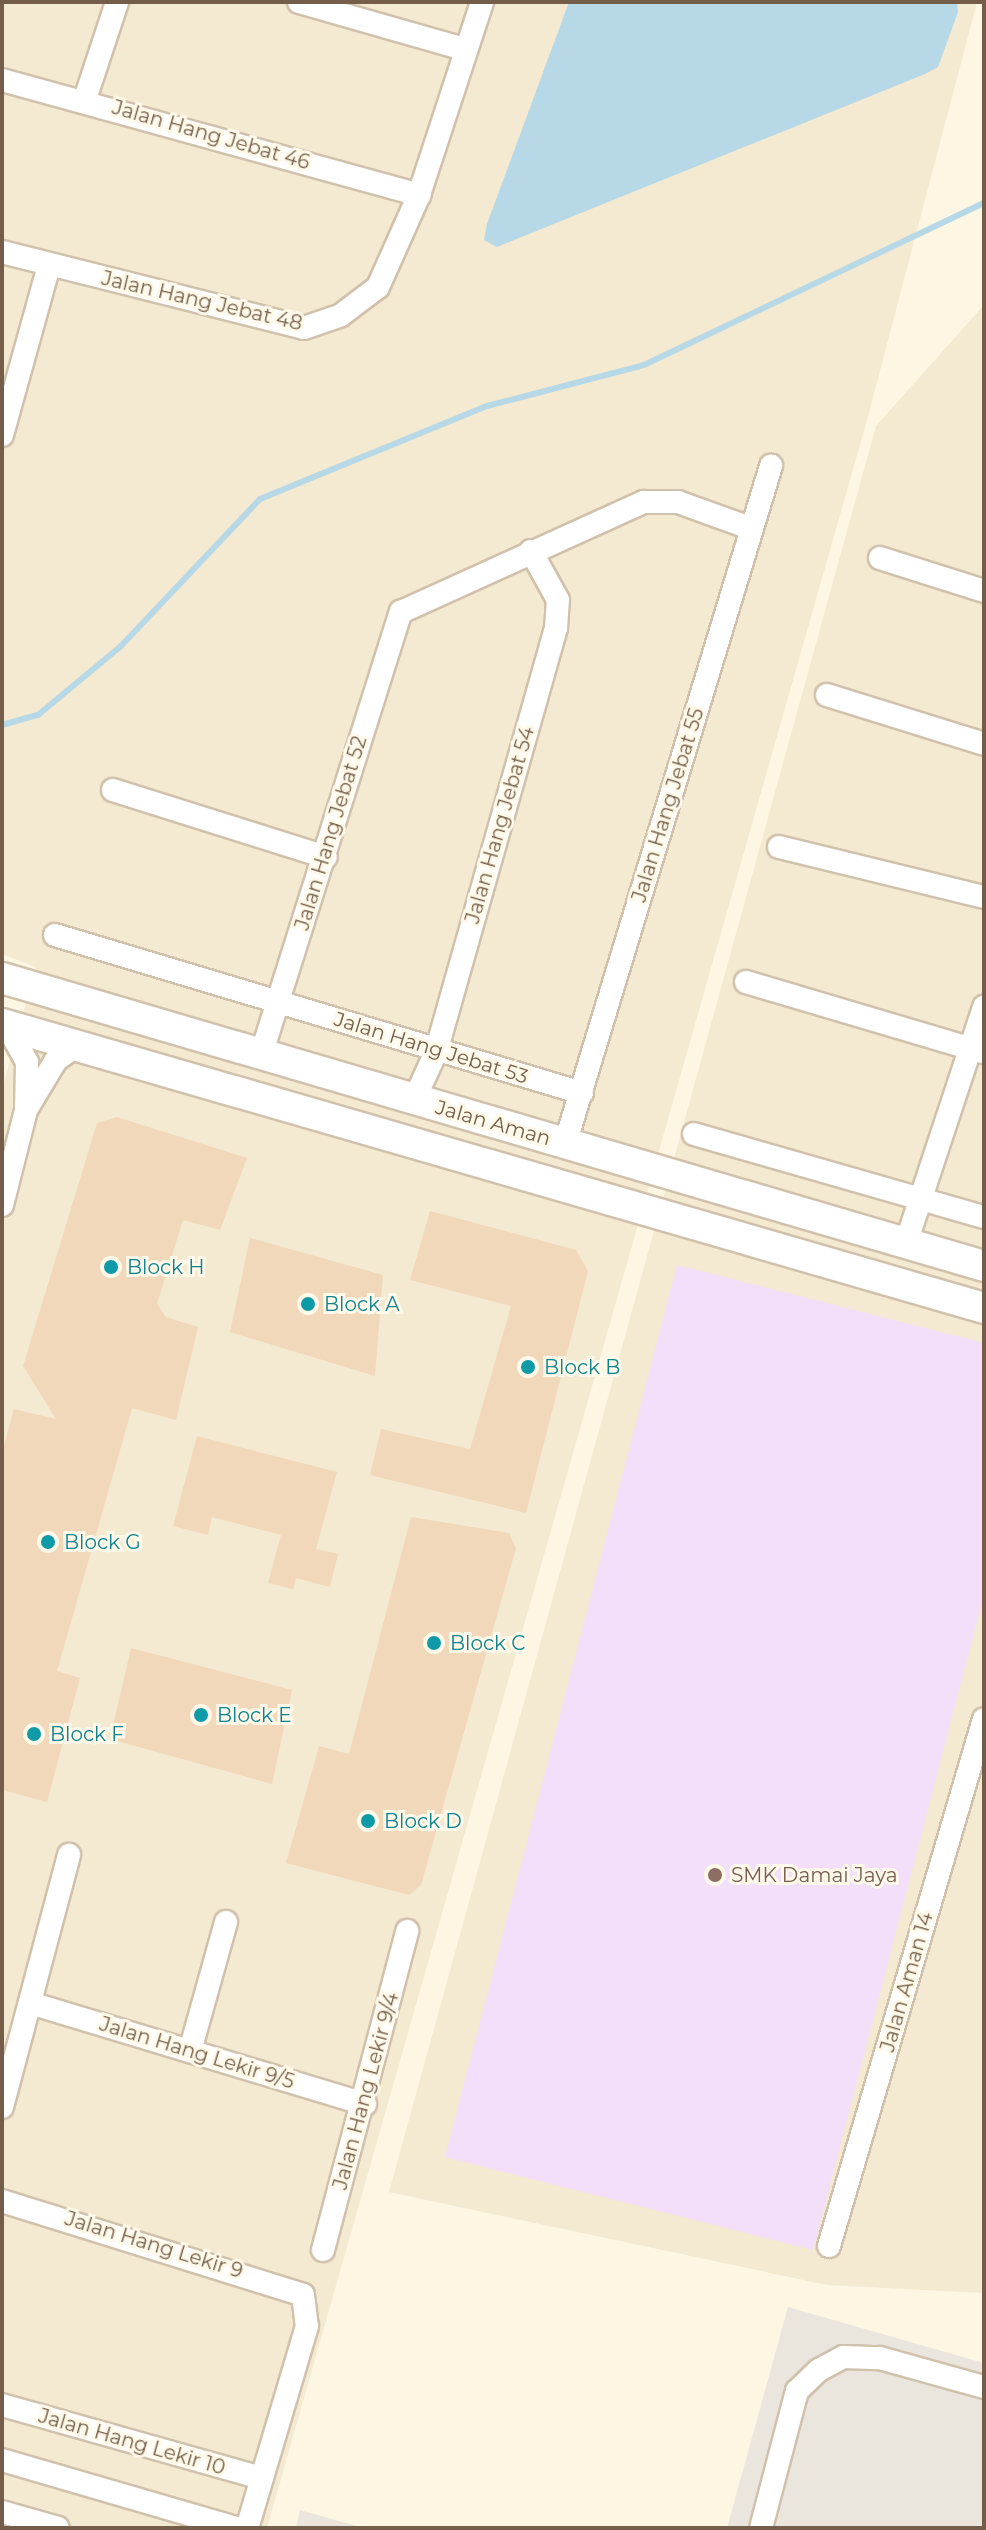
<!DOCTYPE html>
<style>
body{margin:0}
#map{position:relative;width:986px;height:2530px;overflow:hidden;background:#fcf6e3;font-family:Montserrat,sans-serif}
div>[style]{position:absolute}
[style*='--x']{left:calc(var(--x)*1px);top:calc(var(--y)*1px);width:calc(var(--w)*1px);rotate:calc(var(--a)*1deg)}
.residential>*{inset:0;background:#f4e9d1}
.industrial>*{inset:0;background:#ebe6dd}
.education>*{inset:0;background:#f3dff9}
.water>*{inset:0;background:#b7d8e6}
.stream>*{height:6px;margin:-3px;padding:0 3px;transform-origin:3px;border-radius:3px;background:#b7d8e6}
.building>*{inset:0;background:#f2d8ba}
.roads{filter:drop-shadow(2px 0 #d0c1ac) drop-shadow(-2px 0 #d0c1ac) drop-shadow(0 2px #d0c1ac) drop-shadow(0 -2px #d0c1ac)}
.street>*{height:22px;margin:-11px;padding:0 11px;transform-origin:11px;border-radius:11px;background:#fff}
.secondary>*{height:30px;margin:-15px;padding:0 15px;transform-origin:15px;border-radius:15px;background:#fff}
.dots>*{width:22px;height:22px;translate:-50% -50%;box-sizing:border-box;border:4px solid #fff9e9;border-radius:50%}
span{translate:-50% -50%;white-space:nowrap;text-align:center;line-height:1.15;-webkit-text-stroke:6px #fff9e9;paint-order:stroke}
.street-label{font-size:20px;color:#745e49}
.culture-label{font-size:20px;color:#0d838f}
.left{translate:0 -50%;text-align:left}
.education-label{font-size:20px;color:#785e54}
.frame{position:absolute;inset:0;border:4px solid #745e49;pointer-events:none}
</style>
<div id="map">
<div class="residential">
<div style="clip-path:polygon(2px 2px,977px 2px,867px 420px,267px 2528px,2px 2528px,2px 1090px,36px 967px,2px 954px)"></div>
<div style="clip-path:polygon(984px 305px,984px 2293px,827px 2285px,389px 2192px,876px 426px)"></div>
</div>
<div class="industrial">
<div style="clip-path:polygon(788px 2307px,984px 2363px,984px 2528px,727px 2528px)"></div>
<div style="clip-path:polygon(300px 2510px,364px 2528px,296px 2528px)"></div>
</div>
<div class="education">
<div style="clip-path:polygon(677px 1265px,984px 1343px,984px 1594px,813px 2250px,445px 2157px)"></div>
</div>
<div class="water">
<div style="clip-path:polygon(569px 2px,957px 2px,958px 12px,938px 67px,925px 74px,497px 247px,484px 240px,487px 224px)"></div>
</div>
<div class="stream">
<div style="--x:2;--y:725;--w:37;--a:-16"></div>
<div style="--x:38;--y:715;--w:108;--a:-39.7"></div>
<div style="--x:121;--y:646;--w:202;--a:-46.6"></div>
<div style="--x:260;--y:499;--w:245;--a:-22.3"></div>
<div style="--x:487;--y:406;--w:162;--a:-14.6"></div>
<div style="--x:644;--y:365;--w:377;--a:-25.5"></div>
</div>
<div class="building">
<div style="clip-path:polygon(117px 1117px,247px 1158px,220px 1230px,183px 1220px,157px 1304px,166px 1317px,198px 1327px,176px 1420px,132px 1408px,57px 1671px,80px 1678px,47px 1802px,2px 1790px,2px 1453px,14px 1409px,56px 1419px,23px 1366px,97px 1123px)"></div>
<div style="clip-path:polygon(430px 1211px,576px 1250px,588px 1271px,526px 1513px,370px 1475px,381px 1429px,470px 1449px,511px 1306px,410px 1280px)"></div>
<div style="clip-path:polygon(250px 1238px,383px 1275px,375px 1376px,230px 1332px)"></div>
<div style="clip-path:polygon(197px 1436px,337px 1472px,316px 1549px,338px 1554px,330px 1587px,296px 1578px,293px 1589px,268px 1583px,281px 1535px,212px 1517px,208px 1535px,173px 1526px)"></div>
<div style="clip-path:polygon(411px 1517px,509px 1533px,516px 1548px,421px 1885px,409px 1895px,286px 1863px,319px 1746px,349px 1754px)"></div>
<div style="clip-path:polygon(131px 1648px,292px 1690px,272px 1784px,110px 1739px)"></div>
</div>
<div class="roads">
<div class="street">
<div style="--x:299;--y:2;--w:172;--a:15.9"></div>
<div style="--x:2;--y:80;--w:433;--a:15.4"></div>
<div style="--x:85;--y:99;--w:102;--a:-71.7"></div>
<div style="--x:2;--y:252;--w:311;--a:14.1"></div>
<div style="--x:304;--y:328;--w:39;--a:-19"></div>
<div style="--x:341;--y:315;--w:46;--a:-37.1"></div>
<div style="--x:378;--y:287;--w:101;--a:-66"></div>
<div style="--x:419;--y:195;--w:203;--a:-71.9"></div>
<div style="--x:2;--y:435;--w:175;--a:-74.5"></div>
<div style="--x:880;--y:558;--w:109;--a:17.6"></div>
<div style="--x:827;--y:695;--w:164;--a:17.3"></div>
<div style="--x:113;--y:790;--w:223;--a:17.5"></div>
<div style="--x:779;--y:847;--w:211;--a:13.7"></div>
<div style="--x:55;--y:935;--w:550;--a:16.69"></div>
<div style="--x:746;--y:982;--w:246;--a:16.5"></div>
<div style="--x:261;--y:1055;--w:465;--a:-72.5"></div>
<div style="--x:401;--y:612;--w:267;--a:-24.4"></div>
<div style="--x:644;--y:502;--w:34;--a:0"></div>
<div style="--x:678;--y:502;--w:77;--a:19.9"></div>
<div style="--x:414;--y:1100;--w:53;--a:-65.4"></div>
<div style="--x:436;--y:1052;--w:441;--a:-74.2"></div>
<div style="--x:556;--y:628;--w:28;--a:-86"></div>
<div style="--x:558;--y:600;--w:56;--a:-118.9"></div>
<div style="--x:26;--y:1110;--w:58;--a:-59"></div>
<div style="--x:56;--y:1060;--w:24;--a:-35"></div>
<div style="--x:694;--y:1134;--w:302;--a:16"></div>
<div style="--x:565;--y:1144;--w:709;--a:-73.1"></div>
<div style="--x:2;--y:1205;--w:98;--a:-75.8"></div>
<div style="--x:26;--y:1110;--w:48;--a:-88.8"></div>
<div style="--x:27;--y:1062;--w:41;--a:-119.1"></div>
<div style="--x:906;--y:1243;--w:249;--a:-71.7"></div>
<div style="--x:30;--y:2003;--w:350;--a:16.8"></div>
<div style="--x:190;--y:2051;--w:134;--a:-74.4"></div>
<div style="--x:2;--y:2107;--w:261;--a:-75.1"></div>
<div style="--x:2;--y:2201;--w:315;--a:17.3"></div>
<div style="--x:303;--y:2295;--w:31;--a:83"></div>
<div style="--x:307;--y:2326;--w:211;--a:106.5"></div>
<div style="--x:829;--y:2246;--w:549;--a:-73.61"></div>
<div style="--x:323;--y:2250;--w:330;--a:-75.2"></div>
<div style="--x:2;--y:2405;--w:270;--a:15.7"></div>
<div style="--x:2;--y:2460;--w:244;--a:16.2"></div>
<div style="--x:2;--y:2512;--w:58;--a:15.9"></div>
<div style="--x:761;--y:2528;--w:142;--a:-75.3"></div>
<div style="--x:797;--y:2391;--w:30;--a:-44"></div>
<div style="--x:819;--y:2370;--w:27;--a:-28"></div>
<div style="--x:843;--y:2357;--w:37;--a:2"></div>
<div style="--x:880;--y:2358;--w:108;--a:15.6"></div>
</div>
<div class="secondary">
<div style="--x:2;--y:978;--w:1023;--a:16.35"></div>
<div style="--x:2;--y:1024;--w:1022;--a:16.13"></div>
</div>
</div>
<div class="dots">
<div style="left:111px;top:1267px;background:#0f9aa8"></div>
<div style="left:308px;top:1304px;background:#0f9aa8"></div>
<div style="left:528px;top:1367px;background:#0f9aa8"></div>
<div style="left:48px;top:1542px;background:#0f9aa8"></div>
<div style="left:434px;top:1643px;background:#0f9aa8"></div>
<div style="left:201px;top:1715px;background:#0f9aa8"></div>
<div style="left:34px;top:1734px;background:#0f9aa8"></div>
<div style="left:368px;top:1821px;background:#0f9aa8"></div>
<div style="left:715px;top:1875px;background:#8d6e63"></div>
</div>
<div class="street-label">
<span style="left:211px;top:135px;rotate:16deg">Jalan Hang Jebat 46</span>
<span style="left:202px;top:301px;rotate:13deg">Jalan Hang Jebat 48</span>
<span style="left:668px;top:805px;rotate:-73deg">Jalan Hang Jebat 55</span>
<span style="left:500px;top:825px;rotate:-74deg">Jalan Hang Jebat 54</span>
<span style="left:331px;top:833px;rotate:-73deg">Jalan Hang Jebat 52</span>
<span style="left:431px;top:1048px;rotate:17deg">Jalan Hang Jebat 53</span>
<span style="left:493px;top:1123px;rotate:16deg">Jalan Aman</span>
<span style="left:907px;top:1982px;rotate:-74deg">Jalan Aman 14</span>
<span style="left:197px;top:2053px;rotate:17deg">Jalan Hang Lekir 9/5</span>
<span style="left:366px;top:2091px;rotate:-75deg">Jalan Hang Lekir 9/4</span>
<span style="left:154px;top:2245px;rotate:17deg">Jalan Hang Lekir 9</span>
<span style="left:132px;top:2442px;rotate:16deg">Jalan Hang Lekir 10</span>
</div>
<div class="culture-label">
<span class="left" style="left:127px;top:1267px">Block H</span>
<span class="left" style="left:324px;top:1304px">Block A</span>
<span class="left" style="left:544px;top:1367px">Block B</span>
<span class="left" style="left:64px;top:1542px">Block G</span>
<span class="left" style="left:450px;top:1643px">Block C</span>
<span class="left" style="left:217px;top:1715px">Block E</span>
<span class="left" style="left:50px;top:1734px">Block F</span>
<span class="left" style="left:384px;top:1821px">Block D</span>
</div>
<div class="education-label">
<span class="left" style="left:731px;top:1875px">SMK Damai Jaya</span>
</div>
<div class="frame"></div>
</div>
